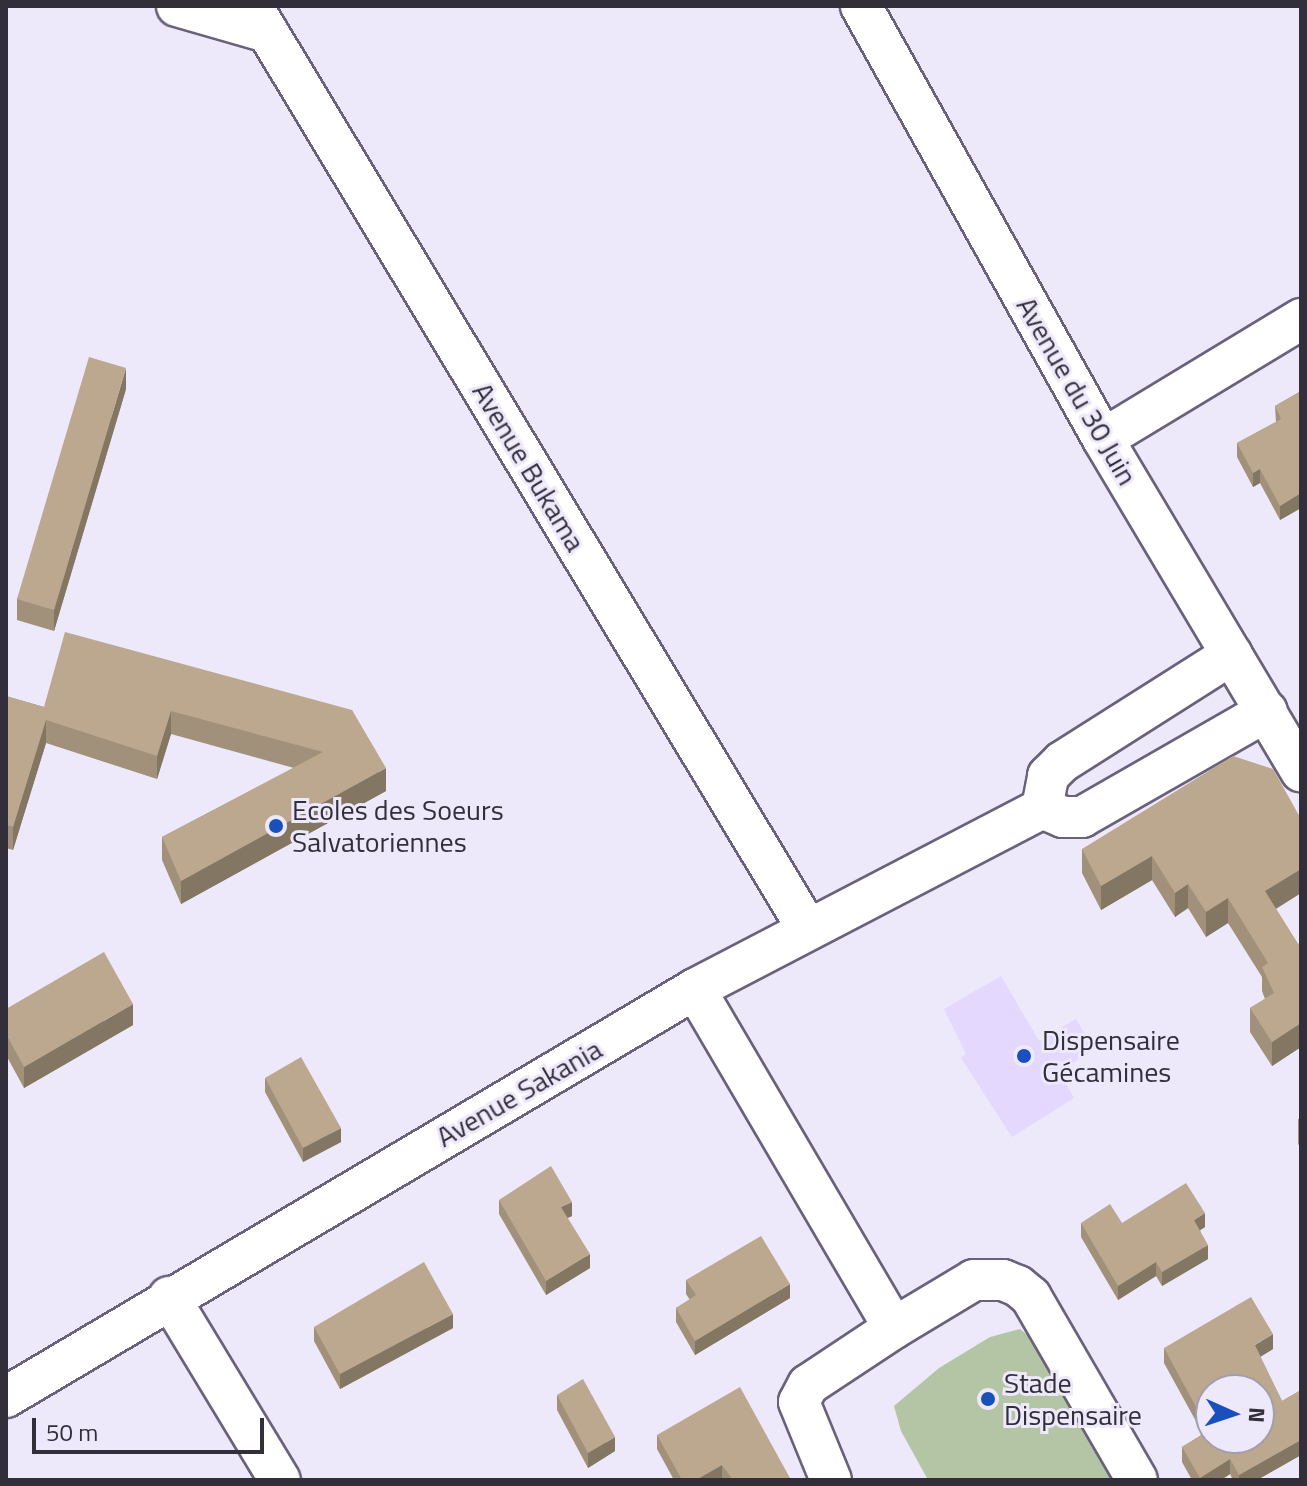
<!DOCTYPE html>
<meta charset="utf-8">
<style>
body{margin:0}
#map{position:relative;width:1307px;height:1486px;overflow:hidden;background:#ede8fa;font-family:"Titillium Web",sans-serif}
div>[style]{position:absolute}
[style*='--x']{left:calc(var(--x)*1px);top:calc(var(--y)*1px);width:calc(var(--w)*1px);rotate:calc(var(--a)*1deg)}
.built>*{inset:0;background:#e4d8fe}
.green>*{inset:0;background:#b4c5a5}
.roads{filter:drop-shadow(2px 0 #6a617b) drop-shadow(-2px 0 #6a617b) drop-shadow(0 2px #6a617b) drop-shadow(0 -2px #6a617b)}
.minor>*{height:40px;margin:-20px;padding:0 20px;transform-origin:20px;border-radius:20px;background:#fff}
.wall>*{inset:0;background:#a1907a}
.shaded-wall>*{inset:0;background:#837663}
.building>*{inset:0;background:#bba88e}
.dots>*{width:22px;height:22px;translate:-50% -50%;box-sizing:border-box;border:4px solid #ede8fa;border-radius:50%}
span{translate:-50% -50%;white-space:nowrap;text-align:center;line-height:1.15;-webkit-text-stroke:6px #ede8fa;paint-order:stroke}
.street-label{font-size:28px;color:#322e3a}
.poi-label{font-size:28px;color:#322e3a}
.left{translate:0 -50%;text-align:left}
.frame{position:absolute;inset:0;border:8px solid #322e3a;pointer-events:none}
.north{position:absolute;left:1195px;top:1374px;width:80px;height:80px;box-sizing:border-box;background:#ede8fa;border:2px solid #a29ead;border-radius:50%;rotate:93deg;font-size:22px;font-weight:700;line-height:32px;text-align:center;color:#322e3a}
.north::after{content:'';display:block;margin:auto;width:28px;height:36px;background:#1a50bc;clip-path:polygon(50% 0,100% 100%,50% 72%,0 100%)}
.scale{position:absolute;left:32px;top:1418px;width:232px;height:36px;box-sizing:border-box;border:4px solid #322e3a;border-top:0;padding-left:10px;font-size:24px;line-height:28px;white-space:nowrap;color:#322e3a;-webkit-text-stroke:6px #ede8fa;paint-order:stroke}
</style>
<div id="map">
<div class="built">
<div style="clip-path:polygon(1001px 976px,1039px 1041px,1076px 1019px,1094px 1050px,1059px 1071px,1074px 1098px,1012px 1137px,961px 1058px,966px 1054px,944px 1009px)"></div>
</div>
<div class="green">
<div style="clip-path:polygon(1020px 1329px,1045px 1349px,1121px 1480px,928px 1480px,901px 1431px,894px 1406px,939px 1368px,990px 1337px)"></div>
</div>
<div class="roads">
<div class="minor">
<div style="--x:177;--y:6;--w:94;--a:16.1"></div>
<div style="--x:252;--y:6;--w:1076;--a:58.95"></div>
<div style="--x:861;--y:6;--w:496;--a:60.8"></div>
<div style="--x:1103;--y:439;--w:387;--a:59.2"></div>
<div style="--x:1103;--y:439;--w:232;--a:-31.2"></div>
<div style="--x:1042;--y:808;--w:23;--a:23"></div>
<div style="--x:1063;--y:817;--w:19;--a:0"></div>
<div style="--x:1082;--y:817;--w:213;--a:-29.8"></div>
<div style="--x:1042;--y:808;--w:33;--a:-79"></div>
<div style="--x:1048;--y:776;--w:20;--a:-45"></div>
<div style="--x:1062;--y:762;--w:201;--a:-32.4"></div>
<div style="--x:695;--y:989;--w:393;--a:59.6"></div>
<div style="--x:894;--y:1328;--w:103;--a:146.5"></div>
<div style="--x:808;--y:1385;--w:19;--a:118"></div>
<div style="--x:799;--y:1402;--w:84;--a:67.7"></div>
<div style="--x:169;--y:1297;--w:214;--a:58.8"></div>
<div style="--x:894;--y:1328;--w:93;--a:-31"></div>
<div style="--x:974;--y:1280;--w:29;--a:0"></div>
<div style="--x:1003;--y:1280;--w:16;--a:22"></div>
<div style="--x:1018;--y:1286;--w:17;--a:40"></div>
<div style="--x:1031;--y:1297;--w:211;--a:59.9"></div>
<div style="--x:6;--y:1397;--w:801;--a:-30.63"></div>
<div style="--x:695;--y:989;--w:391;--a:-27.5"></div>
</div>
</div>
<div class="wall">
<div style="clip-path:polygon(126px 389px,54px 631px,17px 620px,17px 599px)"></div>
<div style="clip-path:polygon(1301px 391px,1301px 508px,1280px 520px,1260px 483px,1253px 487px,1237px 457px,1237px 443px,1276px 422px,1275px 406px)"></div>
<div style="clip-path:polygon(6px 696px,44px 707px,352px 710px,386px 791px,181px 904px,162px 860px,162px 837px,294px 768px,171px 734px,157px 779px,46px 743px,13px 850px,6px 848px)"></div>
<div style="clip-path:polygon(1301px 819px,1301px 893px,1276px 909px,1298px 944px,1301px 943px,1301px 1047px,1272px 1066px,1250px 1032px,1250px 1008px,1265px 999px,1262px 991px,1262px 977px,1228px 923px,1206px 937px,1188px 908px,1175px 917px,1152px 880px,1101px 910px,1082px 873px,1082px 849px)"></div>
<div style="clip-path:polygon(6px 1009px,133px 1025px,24px 1088px,6px 1055px)"></div>
<div style="clip-path:polygon(265px 1078px,341px 1142px,303px 1162px,265px 1092px)"></div>
<div style="clip-path:polygon(1301px 1118px,1301px 1148px,1298px 1144px,1298px 1119px)"></div>
<div style="clip-path:polygon(499px 1200px,572px 1216px,567px 1218px,590px 1268px,546px 1295px,499px 1214px)"></div>
<div style="clip-path:polygon(1081px 1223px,1122px 1223px,1205px 1227px,1200px 1230px,1208px 1259px,1162px 1286px,1156px 1276px,1118px 1300px,1081px 1237px)"></div>
<div style="clip-path:polygon(686px 1280px,790px 1298px,695px 1355px,676px 1322px,676px 1308px,690px 1300px,686px 1294px)"></div>
<div style="clip-path:polygon(314px 1327px,453px 1328px,340px 1389px,314px 1341px)"></div>
<div style="clip-path:polygon(1164px 1348px,1273px 1349px,1260px 1357px,1282px 1401px,1301px 1390px,1301px 1455px,1257px 1480px,1233px 1480px,1230px 1474px,1221px 1480px,1192px 1480px,1182px 1462px,1182px 1447px,1203px 1434px,1164px 1363px)"></div>
<div style="clip-path:polygon(557px 1395px,615px 1451px,588px 1468px,557px 1410px)"></div>
<div style="clip-path:polygon(657px 1435px,791px 1480px,674px 1480px,657px 1449px)"></div>
</div>
<div class="shaded-wall">
<div style="clip-path:polygon(126px 368px,126px 389px,54px 631px,54px 610px)"></div>
<div style="clip-path:polygon(1260px 469px,1260px 483px,1253px 487px,1253px 473px)"></div>
<div style="clip-path:polygon(1301px 493px,1301px 508px,1280px 520px,1280px 506px)"></div>
<div style="clip-path:polygon(171px 711px,171px 734px,157px 779px,157px 756px)"></div>
<div style="clip-path:polygon(46px 720px,46px 743px,13px 850px,13px 827px)"></div>
<div style="clip-path:polygon(386px 768px,386px 791px,181px 904px,181px 881px)"></div>
<div style="clip-path:polygon(1152px 856px,1152px 880px,1101px 910px,1101px 886px)"></div>
<div style="clip-path:polygon(1301px 869px,1301px 893px,1265px 915px,1265px 891px)"></div>
<div style="clip-path:polygon(1188px 884px,1188px 908px,1175px 917px,1175px 893px)"></div>
<div style="clip-path:polygon(1228px 898px,1228px 923px,1206px 937px,1206px 912px)"></div>
<div style="clip-path:polygon(133px 1004px,133px 1025px,24px 1088px,24px 1067px)"></div>
<div style="clip-path:polygon(1301px 1023px,1301px 1047px,1272px 1066px,1272px 1042px)"></div>
<div style="clip-path:polygon(341px 1128px,341px 1142px,303px 1162px,303px 1148px)"></div>
<div style="clip-path:polygon(572px 1202px,572px 1216px,561px 1221px,561px 1207px)"></div>
<div style="clip-path:polygon(1205px 1213px,1205px 1227px,1194px 1234px,1194px 1220px)"></div>
<div style="clip-path:polygon(1208px 1245px,1208px 1259px,1162px 1286px,1162px 1272px)"></div>
<div style="clip-path:polygon(590px 1254px,590px 1268px,546px 1295px,546px 1281px)"></div>
<div style="clip-path:polygon(1156px 1262px,1156px 1276px,1118px 1300px,1118px 1286px)"></div>
<div style="clip-path:polygon(790px 1284px,790px 1298px,695px 1355px,695px 1341px)"></div>
<div style="clip-path:polygon(453px 1314px,453px 1328px,340px 1389px,340px 1374px)"></div>
<div style="clip-path:polygon(1273px 1334px,1273px 1349px,1255px 1360px,1255px 1345px)"></div>
<div style="clip-path:polygon(615px 1437px,615px 1451px,588px 1468px,588px 1453px)"></div>
<div style="clip-path:polygon(1301px 1440px,1301px 1455px,1257px 1480px,1239px 1480px,1239px 1475px)"></div>
<div style="clip-path:polygon(1230px 1459px,1230px 1474px,1221px 1480px,1200px 1480px,1200px 1478px)"></div>
<div style="clip-path:polygon(722px 1465px,722px 1479px,696px 1480px)"></div>
</div>
<div class="building">
<div style="clip-path:polygon(89px 357px,126px 368px,54px 610px,17px 599px)"></div>
<div style="clip-path:polygon(1301px 391px,1301px 493px,1280px 506px,1260px 469px,1253px 473px,1237px 443px,1281px 419px,1275px 406px)"></div>
<div style="clip-path:polygon(65px 632px,352px 710px,386px 768px,181px 881px,162px 837px,323px 752px,171px 711px,157px 756px,46px 720px,13px 827px,6px 825px,6px 696px,44px 707px)"></div>
<div style="clip-path:polygon(1233px 756px,1273px 769px,1301px 819px,1301px 869px,1265px 891px,1298px 944px,1301px 943px,1301px 1023px,1272px 1042px,1250px 1008px,1274px 993px,1262px 967px,1268px 963px,1228px 898px,1206px 912px,1188px 884px,1175px 893px,1152px 856px,1101px 886px,1082px 849px)"></div>
<div style="clip-path:polygon(104px 952px,133px 1004px,24px 1067px,6px 1034px,6px 1009px)"></div>
<div style="clip-path:polygon(301px 1057px,341px 1128px,303px 1148px,265px 1078px)"></div>
<div style="clip-path:polygon(551px 1166px,572px 1202px,561px 1207px,590px 1254px,546px 1281px,499px 1200px)"></div>
<div style="clip-path:polygon(1186px 1183px,1205px 1213px,1194px 1220px,1208px 1245px,1162px 1272px,1156px 1262px,1118px 1286px,1081px 1223px,1110px 1204px,1122px 1223px)"></div>
<div style="clip-path:polygon(761px 1236px,790px 1284px,695px 1341px,676px 1308px,696px 1295px,686px 1280px)"></div>
<div style="clip-path:polygon(424px 1262px,453px 1314px,340px 1374px,314px 1327px)"></div>
<div style="clip-path:polygon(evenodd,1251px 1297px,1273px 1334px,1255px 1345px,1282px 1401px,1301px 1390px,1301px 1440px,1239px 1475px,1230px 1459px,1200px 1478px,1182px 1447px,1209px 1431px,1164px 1348px,1251px 1297px,1211px 1390px,1259px 1390px,1259px 1438px,1211px 1438px,1211px 1390px)"></div>
<div style="clip-path:polygon(583px 1379px,615px 1437px,588px 1453px,557px 1395px)"></div>
<div style="clip-path:polygon(740px 1387px,791px 1480px,733px 1480px,722px 1465px,696px 1480px,682px 1480px,657px 1435px)"></div>
</div>
<div class="dots">
<div style="left:276px;top:826px;background:#1a50bc"></div>
<div style="left:1024px;top:1056px;background:#1a50bc"></div>
<div style="left:988px;top:1399px;background:#1a50bc"></div>
</div>
<div class="street-label">
<span style="left:1077px;top:391px;rotate:60deg">Avenue du 30 Juin</span>
<span style="left:529px;top:467px;rotate:59deg">Avenue Bukama</span>
<span style="left:519px;top:1093px;rotate:-30deg">Avenue Sakania</span>
</div>
<div class="poi-label">
<span class="left" style="left:292px;top:826px">Ecoles des Soeurs<br>Salvatoriennes</span>
<span class="left" style="left:1042px;top:1056px">Dispensaire<br>Gécamines</span>
<span class="left" style="left:1004px;top:1399px">Stade<br>Dispensaire</span>
</div>
<div class="frame"></div>
<div class="north">N</div>
<div class="scale">50 m</div>
</div>
